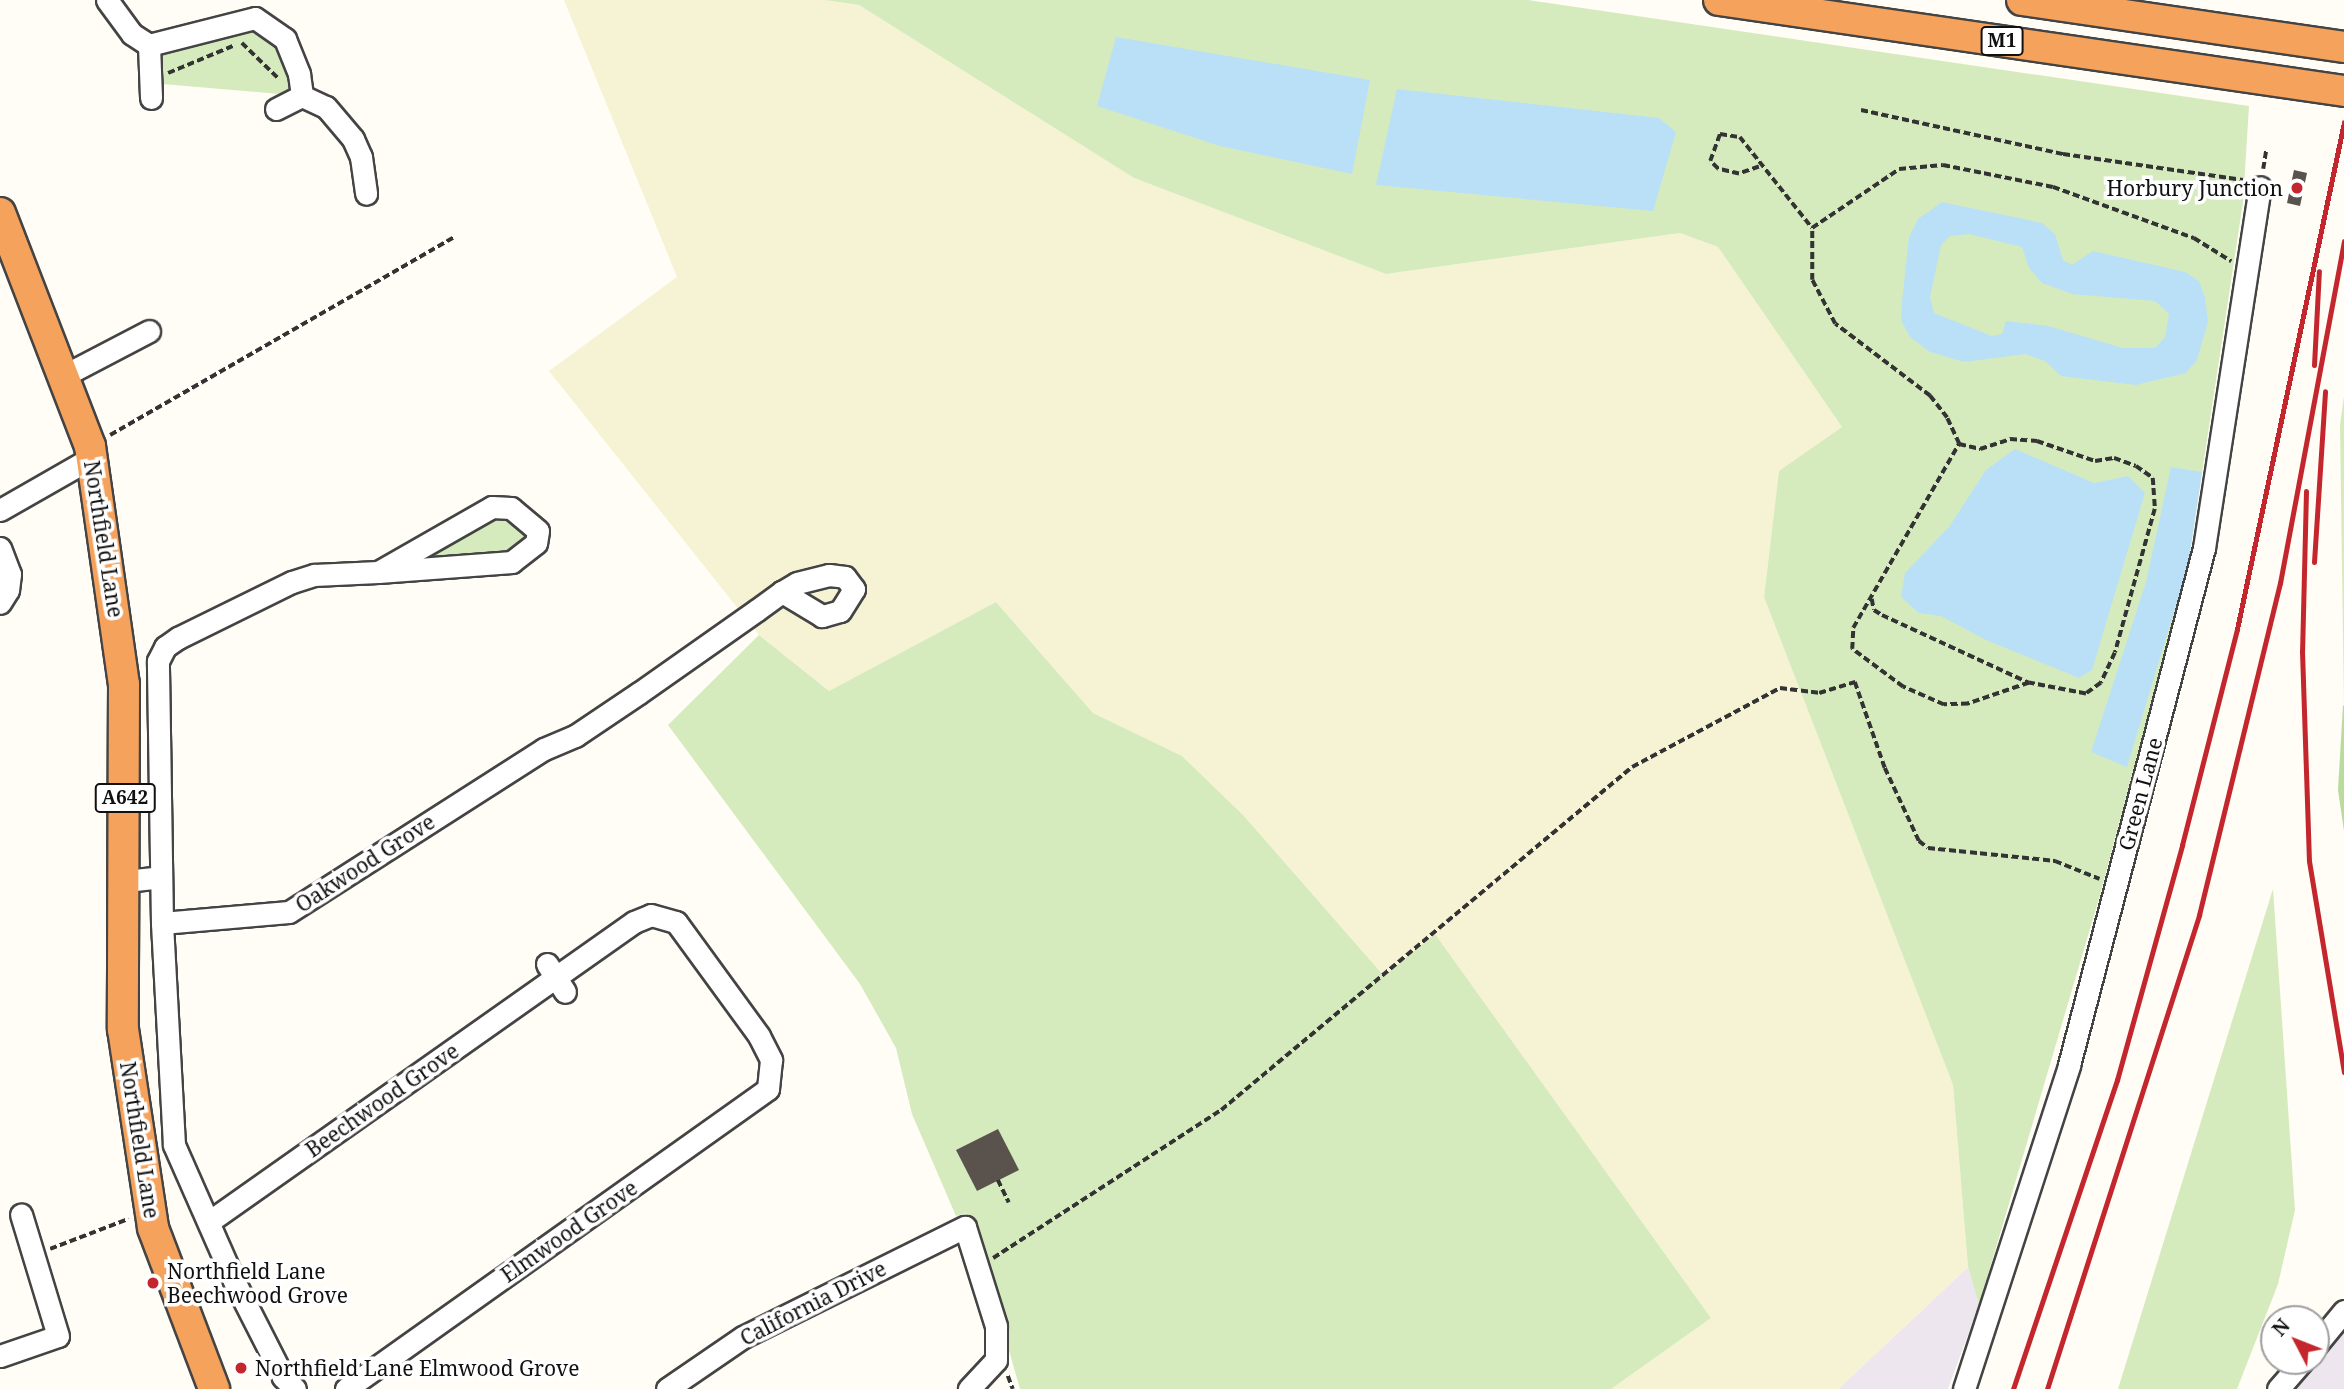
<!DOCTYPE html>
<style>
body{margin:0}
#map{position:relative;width:2344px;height:1389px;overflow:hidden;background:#fffdf5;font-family:"Noto Serif",serif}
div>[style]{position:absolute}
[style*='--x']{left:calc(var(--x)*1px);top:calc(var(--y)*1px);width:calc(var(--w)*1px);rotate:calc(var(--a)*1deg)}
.industrial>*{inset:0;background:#eee6ef}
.farmland>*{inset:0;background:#f6f3d4}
.green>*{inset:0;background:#d5ebbd}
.forest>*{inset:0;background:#b9dc9c}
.water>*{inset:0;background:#b9e0f7}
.building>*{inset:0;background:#5a524d}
.path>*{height:3.5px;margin-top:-1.75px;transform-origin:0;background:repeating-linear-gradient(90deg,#333 0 7px,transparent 0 10.5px)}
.roads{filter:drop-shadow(2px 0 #444) drop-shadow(-2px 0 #444) drop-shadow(0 2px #444) drop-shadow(0 -2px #444)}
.minor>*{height:21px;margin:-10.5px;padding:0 10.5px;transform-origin:10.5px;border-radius:10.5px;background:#fff}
.highway>*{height:30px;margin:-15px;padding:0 15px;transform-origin:15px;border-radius:15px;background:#f5a25d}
.rail>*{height:5px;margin:-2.5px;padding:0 2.5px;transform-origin:2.5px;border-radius:2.5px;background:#c4262e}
.dots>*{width:19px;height:19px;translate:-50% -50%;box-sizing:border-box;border:4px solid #fff;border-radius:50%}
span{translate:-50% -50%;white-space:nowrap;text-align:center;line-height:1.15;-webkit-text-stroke:7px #fff;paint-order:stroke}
.shield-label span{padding:2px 5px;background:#fff;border:2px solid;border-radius:5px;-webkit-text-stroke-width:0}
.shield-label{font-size:19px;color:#111;font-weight:700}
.poi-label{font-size:21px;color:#111}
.right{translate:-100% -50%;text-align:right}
.left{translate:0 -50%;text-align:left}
.street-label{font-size:21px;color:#111}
.north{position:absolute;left:2260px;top:1305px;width:70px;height:70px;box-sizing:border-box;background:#fff;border:2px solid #a0a0a0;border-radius:50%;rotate:312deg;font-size:19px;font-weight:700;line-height:28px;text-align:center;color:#111}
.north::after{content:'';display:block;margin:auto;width:24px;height:32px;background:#c4262e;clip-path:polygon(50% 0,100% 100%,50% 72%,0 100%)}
</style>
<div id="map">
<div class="industrial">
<div style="clip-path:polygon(1968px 1267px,1979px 1305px,1948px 1389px,1838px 1389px)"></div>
<div style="clip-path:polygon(2344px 1311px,2344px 1389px,2286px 1389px,2306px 1361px,2316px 1361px,2316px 1348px)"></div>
</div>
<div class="farmland">
<div style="clip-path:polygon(564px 0,825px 0,859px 5px,1134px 178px,1386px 274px,1680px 233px,1718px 247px,1842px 427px,1779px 472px,1764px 597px,1953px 1085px,1968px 1267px,1838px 1389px,1611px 1389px,1711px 1318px,1435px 934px,1384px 976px,1243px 815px,1182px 756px,1093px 713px,996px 602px,829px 691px,759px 635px,549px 371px,677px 277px)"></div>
</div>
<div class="green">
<div style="clip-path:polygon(825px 0,1528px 0,2249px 106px,2243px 202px,2188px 565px,2100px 895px,1979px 1305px,1968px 1267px,1953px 1085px,1764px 597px,1779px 471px,1842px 427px,1718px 247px,1680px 233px,1386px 274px,1134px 178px,859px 5px)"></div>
<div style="clip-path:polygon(270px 26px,302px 96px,151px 83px,149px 45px)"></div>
<div style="clip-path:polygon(2344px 396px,2344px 706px,2340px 425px)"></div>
<div style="clip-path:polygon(492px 507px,538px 531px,525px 555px,398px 560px)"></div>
<div style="clip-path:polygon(996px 602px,1093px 713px,1182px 756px,1243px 815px,1384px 976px,1435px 934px,1711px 1318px,1611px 1389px,1020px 1389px,983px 1260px,966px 1213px,956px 1216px,912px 1114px,896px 1048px,860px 984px,668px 725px,759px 635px,829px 691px)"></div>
<div style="clip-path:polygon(2273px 889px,2295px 1210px,2278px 1284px,2237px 1389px,2118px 1389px)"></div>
</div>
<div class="forest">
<div style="clip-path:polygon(2343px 705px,2344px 706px,2344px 831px,2338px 790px)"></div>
</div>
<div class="water">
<div style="clip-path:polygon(1116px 37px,1370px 80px,1352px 174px,1220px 146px,1097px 106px)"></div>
<div style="clip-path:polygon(1397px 89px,1659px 118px,1676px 132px,1653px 211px,1376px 185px)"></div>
<div style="clip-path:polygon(evenodd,1942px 202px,2042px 223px,2055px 234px,2063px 260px,2072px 265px,2093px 251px,2185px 272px,2199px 281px,2205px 297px,2208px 322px,2197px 360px,2186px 373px,2136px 385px,2061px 376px,2045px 361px,2025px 354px,1964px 362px,1930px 352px,1910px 337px,1901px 320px,1902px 302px,1909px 237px,1918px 219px,1942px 202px,1969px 234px,2022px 247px,2029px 268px,2042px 283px,2072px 294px,2155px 301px,2169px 314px,2165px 337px,2155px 348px,2123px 348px,2048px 326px,2006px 321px,2002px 334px,1992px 336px,1934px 313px,1930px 297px,1941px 245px,1950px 236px,1969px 234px)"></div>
<div style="clip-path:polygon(2015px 449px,2094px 483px,2128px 476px,2145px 493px,2092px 670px,2079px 678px,1986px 640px,1941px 616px,1919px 613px,1901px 597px,1905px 573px,1949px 527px,1986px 470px)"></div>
<div style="clip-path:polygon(2171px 467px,2202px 472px,2188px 565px,2127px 767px,2091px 752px,2146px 582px)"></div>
</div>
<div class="building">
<div style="clip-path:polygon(2294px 170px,2307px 173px,2300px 206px,2287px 203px)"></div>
<div style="clip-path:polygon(998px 1129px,1019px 1170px,977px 1191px,956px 1150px)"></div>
</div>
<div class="path">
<div style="--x:242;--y:43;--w:52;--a:44.2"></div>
<div style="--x:168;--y:73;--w:73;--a:-22.7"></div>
<div style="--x:1861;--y:110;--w:207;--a:12.3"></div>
<div style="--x:2063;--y:154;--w:182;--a:8.2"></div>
<div style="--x:1759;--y:167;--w:21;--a:161"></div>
<div style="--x:1739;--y:174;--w:22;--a:-167"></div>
<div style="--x:1718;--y:169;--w:11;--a:-135"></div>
<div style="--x:1710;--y:161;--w:29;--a:-70"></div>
<div style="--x:1720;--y:134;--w:20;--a:9"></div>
<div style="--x:1740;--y:137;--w:116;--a:51.6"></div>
<div style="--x:2263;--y:169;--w:19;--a:-81"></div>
<div style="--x:110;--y:435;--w:397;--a:-29.9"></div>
<div style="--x:1959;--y:444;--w:22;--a:13"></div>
<div style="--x:1980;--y:449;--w:32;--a:-18"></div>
<div style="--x:2010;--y:439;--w:27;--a:4"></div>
<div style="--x:2037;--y:441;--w:61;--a:19"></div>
<div style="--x:2095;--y:461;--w:19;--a:-9"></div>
<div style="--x:2114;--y:458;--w:23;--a:20"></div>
<div style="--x:2136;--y:466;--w:21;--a:35"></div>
<div style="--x:2153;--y:478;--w:31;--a:86"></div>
<div style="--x:2155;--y:509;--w:149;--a:105.5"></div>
<div style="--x:2115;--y:653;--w:33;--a:115"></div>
<div style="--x:2101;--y:683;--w:19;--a:144"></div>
<div style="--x:2086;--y:694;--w:58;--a:-169.1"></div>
<div style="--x:1872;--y:599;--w:11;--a:80"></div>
<div style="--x:1874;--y:610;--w:9;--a:32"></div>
<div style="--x:1882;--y:615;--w:162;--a:24.8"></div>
<div style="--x:2029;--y:683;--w:65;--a:161"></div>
<div style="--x:1968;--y:704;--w:24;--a:178"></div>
<div style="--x:1944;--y:705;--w:45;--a:-156.3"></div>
<div style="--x:1903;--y:687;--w:64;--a:-143.3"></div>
<div style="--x:1852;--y:649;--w:21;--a:-87"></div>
<div style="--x:1853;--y:628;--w:212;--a:-60.1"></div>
<div style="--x:1959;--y:444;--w:29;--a:-115"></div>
<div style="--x:1947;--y:418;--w:28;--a:-128"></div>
<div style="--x:1930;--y:396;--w:119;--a:-142.8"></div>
<div style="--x:1835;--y:324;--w:50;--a:-117.6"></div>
<div style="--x:1812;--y:280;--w:52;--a:-90"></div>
<div style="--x:1812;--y:228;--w:105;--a:-34.1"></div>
<div style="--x:1899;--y:169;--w:44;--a:-5.2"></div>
<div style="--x:1943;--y:165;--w:112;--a:11.3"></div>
<div style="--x:2053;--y:187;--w:150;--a:19.9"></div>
<div style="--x:2194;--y:238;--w:44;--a:31.9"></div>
<div style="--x:998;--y:1180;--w:25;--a:64"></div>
<div style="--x:50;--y:1249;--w:84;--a:-21"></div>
<div style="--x:993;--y:1258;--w:272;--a:-33"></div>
<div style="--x:1221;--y:1110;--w:535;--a:-39.85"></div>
<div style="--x:1632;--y:767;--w:168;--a:-28.1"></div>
<div style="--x:1780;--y:688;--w:39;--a:7"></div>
<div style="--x:1819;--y:693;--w:38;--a:-17"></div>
<div style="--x:1855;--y:682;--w:91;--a:70.8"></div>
<div style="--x:1885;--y:768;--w:81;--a:65"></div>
<div style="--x:1919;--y:841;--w:11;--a:38"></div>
<div style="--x:1928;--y:848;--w:128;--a:5.8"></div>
<div style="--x:2055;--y:861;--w:48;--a:21.8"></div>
<div style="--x:1008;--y:1376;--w:14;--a:69"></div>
</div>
<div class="roads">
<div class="minor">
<div style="--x:107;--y:0;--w:42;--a:53.7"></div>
<div style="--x:132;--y:34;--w:20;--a:33"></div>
<div style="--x:149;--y:45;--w:109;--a:-14.3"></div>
<div style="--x:255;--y:18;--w:37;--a:35"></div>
<div style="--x:285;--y:39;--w:38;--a:68"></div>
<div style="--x:299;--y:74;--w:22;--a:82"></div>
<div style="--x:149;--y:45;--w:53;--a:87.8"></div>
<div style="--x:276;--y:109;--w:29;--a:-27"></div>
<div style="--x:302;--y:96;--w:26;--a:25"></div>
<div style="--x:326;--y:107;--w:42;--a:49.8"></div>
<div style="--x:353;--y:139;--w:20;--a:66"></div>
<div style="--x:361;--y:157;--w:37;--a:82"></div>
<div style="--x:63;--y:376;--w:97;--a:-27.6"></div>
<div style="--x:0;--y:510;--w:105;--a:-29.7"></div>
<div style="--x:0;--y:548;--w:28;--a:69"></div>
<div style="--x:10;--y:574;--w:16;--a:97"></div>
<div style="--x:8;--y:590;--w:15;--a:122"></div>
<div style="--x:125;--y:881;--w:36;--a:-6"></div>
<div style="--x:162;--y:923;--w:127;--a:-5"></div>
<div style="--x:289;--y:912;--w:303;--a:-32.6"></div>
<div style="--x:544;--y:749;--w:34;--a:-23"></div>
<div style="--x:575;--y:736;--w:77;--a:-33.9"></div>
<div style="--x:639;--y:693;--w:144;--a:-35.1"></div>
<div style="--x:757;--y:610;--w:31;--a:-36"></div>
<div style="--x:782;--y:592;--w:17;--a:-31"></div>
<div style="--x:797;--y:583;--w:33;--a:-14"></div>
<div style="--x:829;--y:575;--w:16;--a:7"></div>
<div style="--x:845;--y:577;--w:15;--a:53"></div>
<div style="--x:854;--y:589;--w:26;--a:122"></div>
<div style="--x:840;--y:611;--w:19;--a:164"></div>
<div style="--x:822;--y:616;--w:47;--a:-149"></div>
<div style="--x:547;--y:964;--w:33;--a:57"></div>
<div style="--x:210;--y:1221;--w:519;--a:-35.19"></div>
<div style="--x:634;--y:922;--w:18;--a:-22"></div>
<div style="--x:651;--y:915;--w:26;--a:16"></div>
<div style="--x:676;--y:922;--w:141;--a:53.9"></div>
<div style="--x:759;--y:1036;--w:27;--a:63"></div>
<div style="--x:771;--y:1060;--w:29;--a:96"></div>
<div style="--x:768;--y:1089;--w:518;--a:144.59"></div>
<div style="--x:2316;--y:1345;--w:44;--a:-50.5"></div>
<div style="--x:0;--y:1356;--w:61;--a:-19"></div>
<div style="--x:58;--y:1336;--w:127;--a:-106.9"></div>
<div style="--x:295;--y:1389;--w:17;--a:-135"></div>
<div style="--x:283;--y:1377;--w:108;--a:-117"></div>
<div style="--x:234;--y:1281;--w:149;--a:-113.8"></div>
<div style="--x:174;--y:1145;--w:222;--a:-93.1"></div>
<div style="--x:162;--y:923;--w:262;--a:-90.9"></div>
<div style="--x:158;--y:661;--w:16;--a:-63"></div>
<div style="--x:165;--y:647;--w:16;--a:-35"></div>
<div style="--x:178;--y:638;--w:127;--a:-26.2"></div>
<div style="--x:292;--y:582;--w:23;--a:-18"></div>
<div style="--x:314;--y:575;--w:64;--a:-2.7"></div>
<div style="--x:378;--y:572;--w:131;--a:-29.7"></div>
<div style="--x:492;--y:507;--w:19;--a:3"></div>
<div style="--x:511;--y:508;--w:35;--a:40"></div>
<div style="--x:538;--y:531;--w:12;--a:99"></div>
<div style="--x:536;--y:543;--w:31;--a:142"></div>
<div style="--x:512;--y:562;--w:134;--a:175.7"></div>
<div style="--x:667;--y:1389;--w:92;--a:-34.4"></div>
<div style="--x:743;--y:1337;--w:248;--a:-26.4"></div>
<div style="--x:965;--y:1227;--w:104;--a:72.6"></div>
<div style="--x:996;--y:1326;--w:34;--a:90"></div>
<div style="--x:996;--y:1360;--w:40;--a:133"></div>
<div style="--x:1964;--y:1389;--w:341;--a:-72"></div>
<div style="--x:2069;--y:1065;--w:534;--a:-75.37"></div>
<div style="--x:2204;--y:548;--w:365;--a:-81.2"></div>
<div style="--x:2278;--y:1389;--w:37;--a:-49"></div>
</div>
<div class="highway">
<div style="--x:1719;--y:0;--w:632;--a:8.28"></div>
<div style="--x:2022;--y:0;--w:325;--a:8.3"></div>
<div style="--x:0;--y:213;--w:250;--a:68.9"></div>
<div style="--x:90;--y:446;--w:240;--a:81.9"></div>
<div style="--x:124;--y:684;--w:345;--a:90.2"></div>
<div style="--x:123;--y:1029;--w:201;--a:81.4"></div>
<div style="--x:153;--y:1228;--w:172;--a:69.2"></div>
</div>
</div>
<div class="rail">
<div style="--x:2314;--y:365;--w:94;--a:-87"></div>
<div style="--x:2306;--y:491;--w:160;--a:91.4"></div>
<div style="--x:2302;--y:651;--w:210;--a:88.1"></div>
<div style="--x:2309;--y:861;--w:214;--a:80.6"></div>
<div style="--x:2314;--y:562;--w:171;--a:-86.3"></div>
<div style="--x:2013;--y:1389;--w:326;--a:-71.4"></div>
<div style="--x:2117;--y:1080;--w:244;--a:-74.5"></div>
<div style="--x:2182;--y:845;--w:223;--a:-75.7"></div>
<div style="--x:2237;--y:629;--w:518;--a:-78.08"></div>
<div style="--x:2047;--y:1389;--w:498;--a:-72.2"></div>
<div style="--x:2199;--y:915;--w:342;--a:-76.3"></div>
<div style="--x:2280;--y:583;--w:348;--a:-79.4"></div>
</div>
<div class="dots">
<div style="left:2297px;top:188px;background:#c4262e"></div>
<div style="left:153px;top:1283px;background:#c4262e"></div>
<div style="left:241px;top:1368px;background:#c4262e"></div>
</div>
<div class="shield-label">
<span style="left:2002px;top:41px">M1</span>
<span style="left:125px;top:798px">A642</span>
</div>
<div class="poi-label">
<span class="right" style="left:2283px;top:188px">Horbury Junction</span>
<span class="left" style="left:167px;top:1283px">Northfield Lane<br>Beechwood Grove</span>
<span class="left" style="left:255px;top:1368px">Northfield Lane Elmwood Grove</span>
</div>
<div class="street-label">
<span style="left:104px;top:539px;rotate:81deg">Northfield Lane</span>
<span style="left:2140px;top:794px;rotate:-75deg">Green Lane</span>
<span style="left:365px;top:863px;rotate:-33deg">Oakwood Grove</span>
<span style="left:382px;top:1100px;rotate:-35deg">Beechwood Grove</span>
<span style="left:140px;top:1140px;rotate:81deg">Northfield Lane</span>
<span style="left:569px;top:1231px;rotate:-35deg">Elmwood Grove</span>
<span style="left:813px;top:1303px;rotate:-27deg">California Drive</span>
</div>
<div class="north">N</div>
</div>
